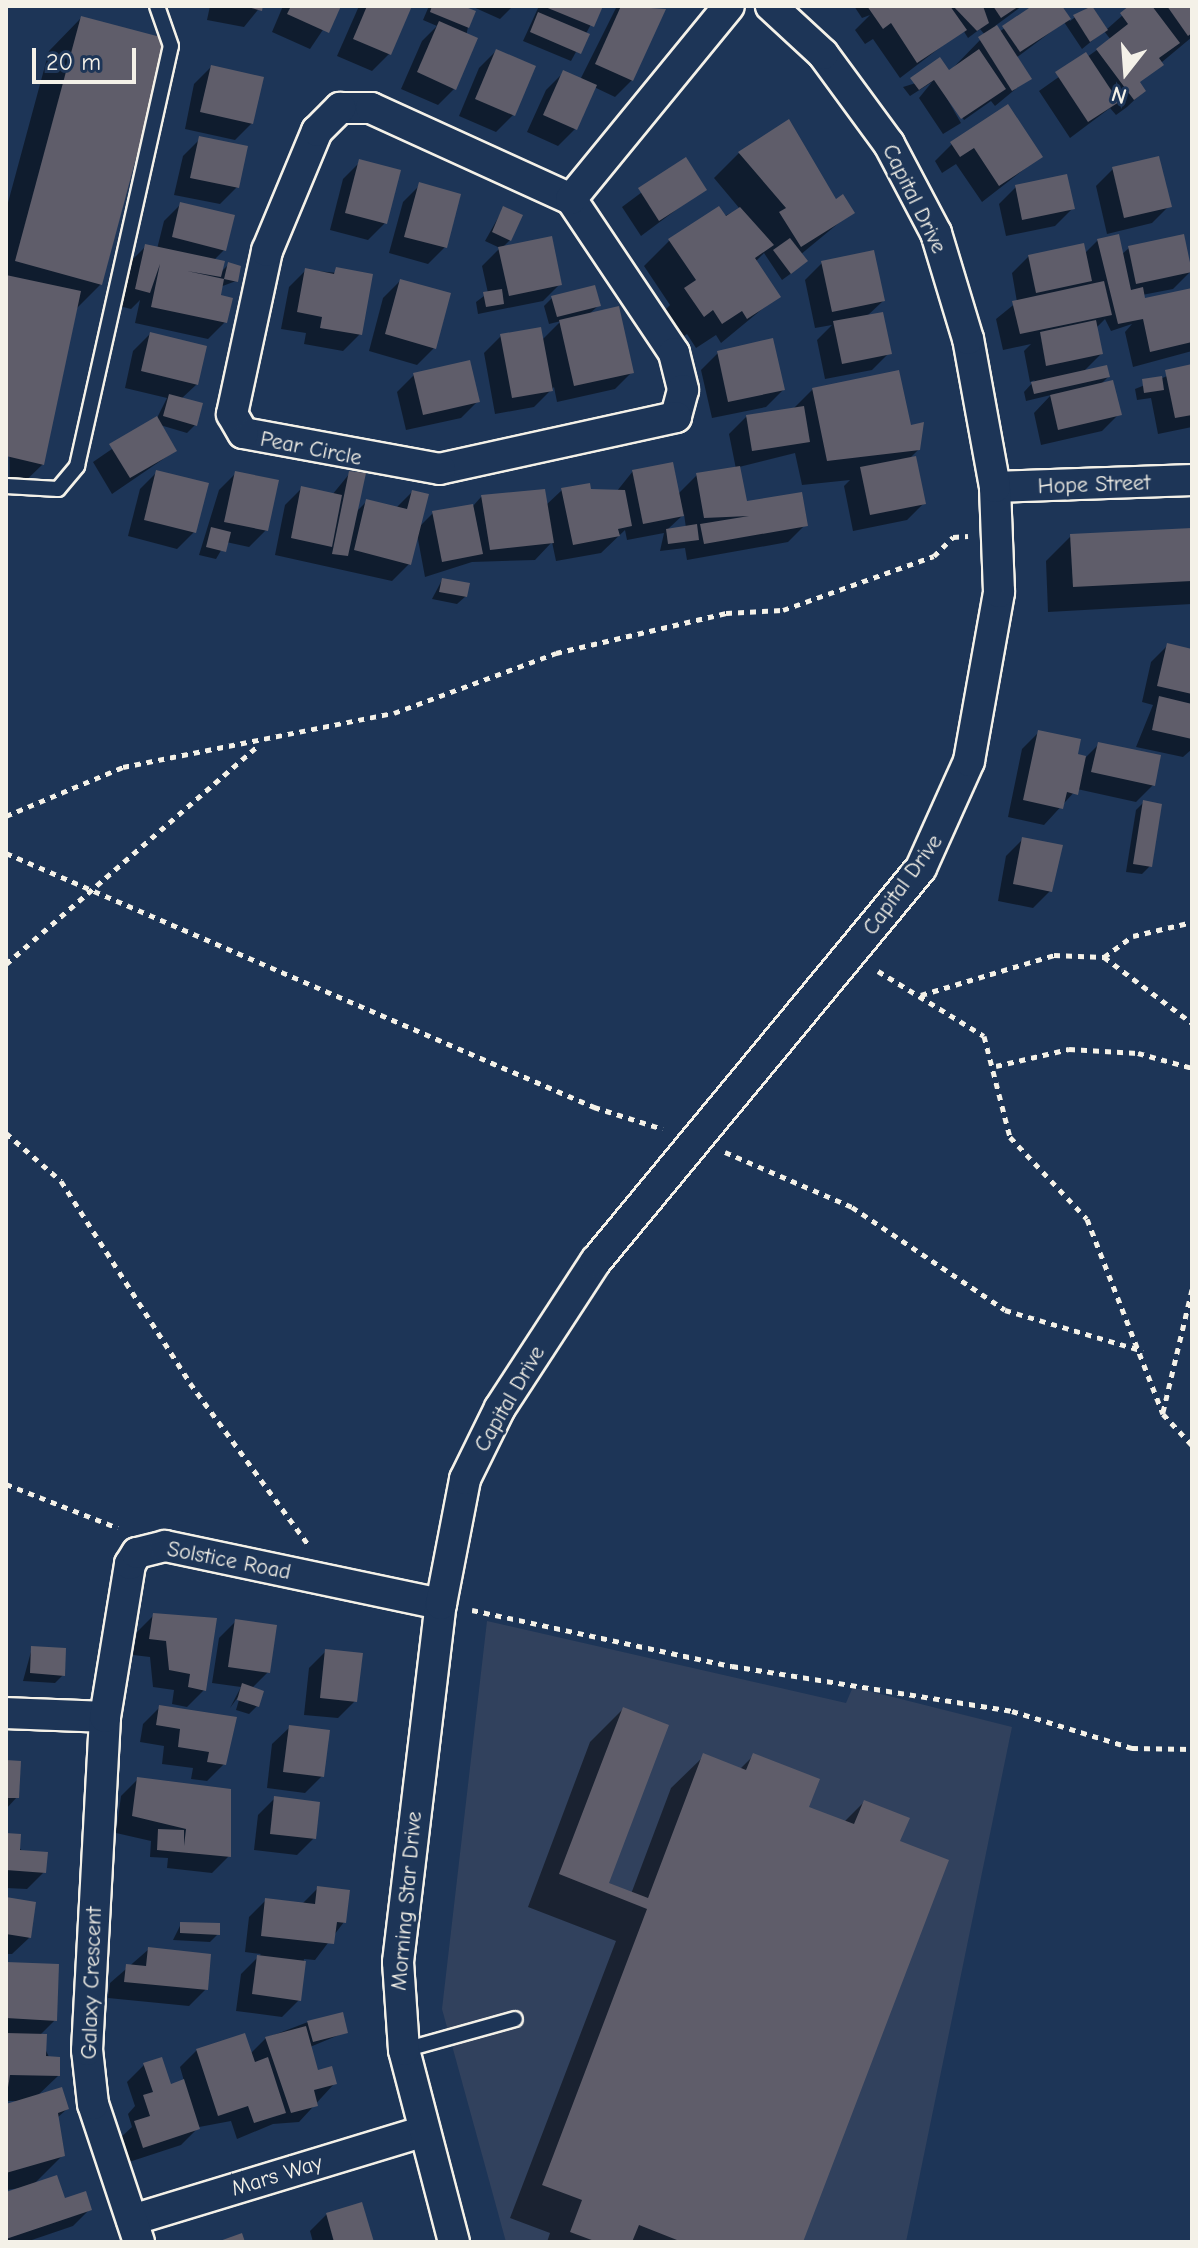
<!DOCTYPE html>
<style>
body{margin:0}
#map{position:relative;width:1198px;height:2248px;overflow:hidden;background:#1d3557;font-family:"Comic Neue",sans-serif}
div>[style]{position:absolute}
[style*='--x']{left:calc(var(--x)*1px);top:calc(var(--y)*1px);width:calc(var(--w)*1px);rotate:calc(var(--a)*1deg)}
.built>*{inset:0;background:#31415d}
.shadow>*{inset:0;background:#0007}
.building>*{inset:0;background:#5f5d6a}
.path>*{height:5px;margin-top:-2.5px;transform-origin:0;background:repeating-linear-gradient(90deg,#f4f1e8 0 6px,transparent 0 12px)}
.roads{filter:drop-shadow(2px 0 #f4f1e8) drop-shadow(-2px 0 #f4f1e8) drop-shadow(0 2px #f4f1e8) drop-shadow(0 -2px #f4f1e8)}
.lane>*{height:14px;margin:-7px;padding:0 7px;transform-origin:7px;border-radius:7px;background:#1d3557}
.street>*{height:30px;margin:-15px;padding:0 15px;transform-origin:15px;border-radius:15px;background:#1d3557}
span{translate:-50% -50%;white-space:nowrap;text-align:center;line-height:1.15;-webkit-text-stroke:6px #1d3557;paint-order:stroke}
.street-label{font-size:22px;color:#f4f1e8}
.frame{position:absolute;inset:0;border:8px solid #f4f1e8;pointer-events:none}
.north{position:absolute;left:1086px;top:32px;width:80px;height:80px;-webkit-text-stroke:6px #1d3557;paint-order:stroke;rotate:197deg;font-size:22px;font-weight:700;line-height:32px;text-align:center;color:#f4f1e8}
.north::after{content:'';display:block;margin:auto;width:28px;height:36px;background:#f4f1e8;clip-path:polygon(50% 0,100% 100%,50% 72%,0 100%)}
.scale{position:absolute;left:32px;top:48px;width:104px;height:36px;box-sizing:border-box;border:4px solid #f4f1e8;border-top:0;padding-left:10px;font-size:24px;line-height:28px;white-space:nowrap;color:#f4f1e8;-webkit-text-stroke:6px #1d3557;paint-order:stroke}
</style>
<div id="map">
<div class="built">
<div style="clip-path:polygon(487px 1621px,846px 1703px,852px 1689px,861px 1689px,1012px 1727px,906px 2242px,506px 2242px,442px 2009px)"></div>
</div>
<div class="shadow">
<div style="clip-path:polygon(210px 6px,261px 6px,244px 27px,207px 20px)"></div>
<div style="clip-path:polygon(283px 6px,339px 6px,310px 49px,272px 32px)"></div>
<div style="clip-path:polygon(359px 6px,410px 6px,389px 54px,372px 71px,337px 56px)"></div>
<div style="clip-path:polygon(429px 6px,458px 6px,468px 27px,455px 88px,438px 105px,401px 89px,422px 41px,437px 26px,423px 20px)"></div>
<div style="clip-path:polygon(471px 6px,513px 6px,500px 19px)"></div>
<div style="clip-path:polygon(539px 6px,601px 6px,571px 61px,523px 41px)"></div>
<div style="clip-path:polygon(617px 6px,663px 10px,632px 80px,615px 97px,594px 87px,575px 129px,558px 146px,527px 132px,546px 90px,563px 73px,580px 80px)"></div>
<div style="clip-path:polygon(854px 6px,1022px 6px,995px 26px,999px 32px,1036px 6px,1060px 6px,1070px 21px,1090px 6px,1106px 30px,1133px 6px,1192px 6px,1192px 37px,1138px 82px,1144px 91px,1127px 107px,1116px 115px,1110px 108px,1070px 138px,1039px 91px,1111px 40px,1104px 31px,1082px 49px,1064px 22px,1016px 58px,1029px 78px,995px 106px,991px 101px,964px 120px,937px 81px,961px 123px,943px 134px,919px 98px,932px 82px,910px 96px,903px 87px,948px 73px,985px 35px,980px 29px,968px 38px,963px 30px,900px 78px,873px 39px,865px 44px,855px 30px,870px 15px,862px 18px)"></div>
<div style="clip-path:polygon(81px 18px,101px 284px,76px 309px,43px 464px,10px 496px,6px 210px,49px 51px)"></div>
<div style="clip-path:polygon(496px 51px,513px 115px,496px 132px,459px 116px,479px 68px)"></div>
<div style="clip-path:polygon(211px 67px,252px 123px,235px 140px,185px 129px,194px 84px)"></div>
<div style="clip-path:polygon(200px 139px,237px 187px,220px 204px,174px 195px,183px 156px)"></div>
<div style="clip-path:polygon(952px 144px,1040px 157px,982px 202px,956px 164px,942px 173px,935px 161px)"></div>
<div style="clip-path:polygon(739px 153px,852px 212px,800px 255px,797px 269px,782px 280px,764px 253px,755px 262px,778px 296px,721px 343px,716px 335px,696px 348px,687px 334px,678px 340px,661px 314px,670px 305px,644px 266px,669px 241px,740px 209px,714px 178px)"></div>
<div style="clip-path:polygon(685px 160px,704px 189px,641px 236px,622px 207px)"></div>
<div style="clip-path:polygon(360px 162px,385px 223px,368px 240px,330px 230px,343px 179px)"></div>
<div style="clip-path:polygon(1113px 169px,1169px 206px,1152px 223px,1107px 234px,1096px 186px)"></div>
<div style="clip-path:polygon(420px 185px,445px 247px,428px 264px,389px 253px,403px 202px)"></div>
<div style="clip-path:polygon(1016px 187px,1072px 209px,1055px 226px,1006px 236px,999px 204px)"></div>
<div style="clip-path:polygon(181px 204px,224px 250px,213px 261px,221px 272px,229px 264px,236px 281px,220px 287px,225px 322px,208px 339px,135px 323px,140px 300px,131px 309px,119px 306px,129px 263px,146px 246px,157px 249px,164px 221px)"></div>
<div style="clip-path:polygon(503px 209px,510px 240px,502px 248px,560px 284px,543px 301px,478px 314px,476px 302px,488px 293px,482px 266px,500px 248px,485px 241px)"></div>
<div style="clip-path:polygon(1098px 240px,1121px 255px,1129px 248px,1190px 272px,1173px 289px,1142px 295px,1144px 301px,1192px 290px,1192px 351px,1133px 367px,1125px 332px,1132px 324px,1111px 331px,1105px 319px,1096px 328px,1101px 354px,1082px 373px,1108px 377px,1100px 385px,1119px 414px,1102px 431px,1041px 445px,1034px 413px,1051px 395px,1026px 401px,1024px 392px,1035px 380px,1030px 382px,1024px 351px,1031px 344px,1003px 350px,996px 319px,1017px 302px,1012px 273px,1029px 256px,1084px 254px)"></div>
<div style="clip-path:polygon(822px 263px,883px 301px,866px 317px,889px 353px,872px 370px,825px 379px,817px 340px,832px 325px,815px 328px,805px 280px)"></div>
<div style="clip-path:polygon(306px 270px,370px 276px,360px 334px,343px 351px,304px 344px,306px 333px,281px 329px,289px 287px)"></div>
<div style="clip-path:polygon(400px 281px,434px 348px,417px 365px,369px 351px,383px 298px)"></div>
<div style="clip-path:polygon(552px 298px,598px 306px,588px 315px,632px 372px,615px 389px,557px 402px,554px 387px,534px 407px,495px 414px,484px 353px,501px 336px,541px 341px,561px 321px,549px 324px,544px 306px)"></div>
<div style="clip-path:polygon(150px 334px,197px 384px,181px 399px,195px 425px,187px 433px,160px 425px,175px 451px,112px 494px,93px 462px,157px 418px,167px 398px,125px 388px,133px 351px)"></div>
<div style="clip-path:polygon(718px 353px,783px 390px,766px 407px,712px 418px,701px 370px)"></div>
<div style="clip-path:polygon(1192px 366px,1192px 427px,1158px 434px,1151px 398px,1137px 400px,1135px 389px)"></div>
<div style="clip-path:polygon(414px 375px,478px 401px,461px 418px,406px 430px,397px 392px)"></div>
<div style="clip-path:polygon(evenodd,813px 389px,909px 427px,919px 449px,909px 459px,924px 503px,907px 520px,853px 531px,844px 486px,850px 480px,802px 485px,795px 453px,739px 467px,745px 503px,805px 525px,788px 542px,687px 560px,685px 548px,660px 551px,664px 533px,627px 540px,625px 530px,601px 553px,556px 561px,552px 542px,535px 560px,472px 562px,425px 577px,417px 534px,409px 564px,392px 581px,275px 555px,285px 505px,302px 488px,332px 495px,350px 473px,356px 512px,367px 501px,396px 508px,412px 492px,418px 528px,433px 513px,473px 506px,481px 497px,545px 506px,562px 490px,617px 491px,633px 471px,678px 494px,697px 475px,736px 469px,729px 434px,746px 417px,793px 409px,813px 389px,684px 514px,686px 528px,667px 530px,684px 514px)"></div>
<div style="clip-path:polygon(157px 472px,194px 532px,177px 549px,128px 536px,140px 489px)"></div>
<div style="clip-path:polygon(236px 473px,266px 530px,249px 547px,226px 542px,216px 559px,199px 555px,219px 490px)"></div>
<div style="clip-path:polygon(1192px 530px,1192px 604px,1048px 612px,1046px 561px,1071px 536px)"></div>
<div style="clip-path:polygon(442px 580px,466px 596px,457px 604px,432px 599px)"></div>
<div style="clip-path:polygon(1168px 645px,1192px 651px,1192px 749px,1183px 757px,1136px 747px,1153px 705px,1142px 702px,1151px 662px)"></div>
<div style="clip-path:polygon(1039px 732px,1085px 758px,1099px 744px,1153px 785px,1136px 802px,1077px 789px,1044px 825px,1008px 817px,1022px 749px)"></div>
<div style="clip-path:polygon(1144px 802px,1150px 866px,1142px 874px,1126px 872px,1136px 810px)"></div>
<div style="clip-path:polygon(1023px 839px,1050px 891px,1033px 908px,998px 901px,1006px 856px)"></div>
<div style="clip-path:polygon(154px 1615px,204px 1690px,187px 1707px,172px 1704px,174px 1690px,153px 1687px,150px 1657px,133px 1655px,137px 1632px)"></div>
<div style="clip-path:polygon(236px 1621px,268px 1672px,251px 1689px,257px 1706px,249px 1714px,236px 1710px,241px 1693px,230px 1708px,241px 1687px,212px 1683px,219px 1638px)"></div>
<div style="clip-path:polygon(32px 1648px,63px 1675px,55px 1683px,23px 1681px)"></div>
<div style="clip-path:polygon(326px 1651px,355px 1701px,338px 1718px,304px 1715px,309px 1668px)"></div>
<div style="clip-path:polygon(160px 1707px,224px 1764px,207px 1781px,191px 1779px,193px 1768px,162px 1764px,164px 1746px,140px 1742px,143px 1724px)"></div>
<div style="clip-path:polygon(623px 1709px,606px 1884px,631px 1894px,671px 1788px,704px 1756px,739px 1770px,753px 1756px,806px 1808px,844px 1822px,864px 1802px,898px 1843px,801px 2242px,547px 2242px,550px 2233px,510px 2218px,616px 1941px,528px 1907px,590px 1742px)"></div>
<div style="clip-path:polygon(290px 1727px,322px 1776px,305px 1793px,267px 1788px,272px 1744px)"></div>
<div style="clip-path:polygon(6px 1762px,17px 1797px,6px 1809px)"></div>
<div style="clip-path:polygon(138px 1779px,229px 1856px,212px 1873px,167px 1868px,168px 1858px,150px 1857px,151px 1841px,116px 1833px,121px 1796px)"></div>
<div style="clip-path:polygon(275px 1798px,314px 1838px,297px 1855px,254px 1850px,258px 1815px)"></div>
<div style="clip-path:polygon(6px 1835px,44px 1872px,27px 1889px,6px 1888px)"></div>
<div style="clip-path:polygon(318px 1888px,344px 1922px,315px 1960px,304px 1959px,299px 2000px,282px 2017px,236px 2011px,241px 1974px,261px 1954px,245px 1952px,249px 1917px,266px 1900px,302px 1904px)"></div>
<div style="clip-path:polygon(6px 1899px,29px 1938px,12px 1954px,6px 1954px)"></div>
<div style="clip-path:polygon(181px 1924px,218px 1934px,210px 1942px,173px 1940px)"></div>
<div style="clip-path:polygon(149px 1949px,206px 1989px,189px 2006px,108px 1998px,110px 1983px)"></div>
<div style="clip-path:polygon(6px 1964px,55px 2020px,39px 2036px,58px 2076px,36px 2097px,67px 2109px,57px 2118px,63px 2155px,32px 2186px,90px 2209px,73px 2226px,26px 2242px,6px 2242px,6px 2194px,28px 2187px,6px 2190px,6px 2106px,21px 2101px,6px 2101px)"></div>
<div style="clip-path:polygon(308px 2022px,346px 2032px,310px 2047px,316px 2073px,334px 2084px,299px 2122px,273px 2124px,237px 2139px,231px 2121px,199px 2127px,181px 2145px,126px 2163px,118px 2140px,132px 2127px,128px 2114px,135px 2106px,127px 2082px,144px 2065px,169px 2086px,184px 2081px,180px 2067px,197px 2050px,250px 2054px,266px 2038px)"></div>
<div style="clip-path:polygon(327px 2214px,372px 2242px,313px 2242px,310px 2231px)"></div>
</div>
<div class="building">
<div style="clip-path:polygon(244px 6px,263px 6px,262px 11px)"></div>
<div style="clip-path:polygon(291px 6px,341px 6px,329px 33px,287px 14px)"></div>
<div style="clip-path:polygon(367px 6px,412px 6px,391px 55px,353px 39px)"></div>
<div style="clip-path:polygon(432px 6px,463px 6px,476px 11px,469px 28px,430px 12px)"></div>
<div style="clip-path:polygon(543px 6px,603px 6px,594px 27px)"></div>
<div style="clip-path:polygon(621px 6px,666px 9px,633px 81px,595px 64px)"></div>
<div style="clip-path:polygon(867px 6px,950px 6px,967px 30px,917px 63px,891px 23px,883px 29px)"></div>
<div style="clip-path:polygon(953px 6px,983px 6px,989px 23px,977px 31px)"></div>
<div style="clip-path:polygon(993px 6px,1019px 6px,1001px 18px)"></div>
<div style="clip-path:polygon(1032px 6px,1062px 6px,1071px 19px,1020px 52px,1002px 26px)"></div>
<div style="clip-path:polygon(1092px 6px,1108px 30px,1090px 42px,1073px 15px)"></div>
<div style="clip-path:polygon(1129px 6px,1152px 6px,1180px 43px,1159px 58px,1164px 65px,1140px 82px,1146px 91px,1134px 100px,1096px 49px,1128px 24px,1120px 13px)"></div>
<div style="clip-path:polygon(1167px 6px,1192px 6px,1192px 33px,1188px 36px)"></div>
<div style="clip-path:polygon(538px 12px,590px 34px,581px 54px,530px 32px)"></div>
<div style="clip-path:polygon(81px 16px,168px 39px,102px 285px,15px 261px)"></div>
<div style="clip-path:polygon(439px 21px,478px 38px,456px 90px,417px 72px)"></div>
<div style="clip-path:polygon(997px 25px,1032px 79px,1012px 91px,978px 37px)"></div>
<div style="clip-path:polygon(496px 49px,536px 66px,515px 116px,475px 99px)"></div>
<div style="clip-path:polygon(979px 49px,1006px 89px,961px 119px,934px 80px,919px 90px,910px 78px,940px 57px,949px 70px)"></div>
<div style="clip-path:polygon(1086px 52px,1119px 102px,1088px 122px,1055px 72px)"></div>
<div style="clip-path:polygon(211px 65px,264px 77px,253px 124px,200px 112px)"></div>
<div style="clip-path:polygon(563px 70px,597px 85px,577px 130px,543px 115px)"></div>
<div style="clip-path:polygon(1008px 104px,1043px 157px,999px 186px,974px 148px,960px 157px,950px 142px)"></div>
<div style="clip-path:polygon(789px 119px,836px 199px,843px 194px,855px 213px,801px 247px,779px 212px,786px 208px,738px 152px)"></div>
<div style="clip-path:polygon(199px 136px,248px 146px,239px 188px,190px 178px)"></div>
<div style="clip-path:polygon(1159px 156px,1172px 207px,1124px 218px,1112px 167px)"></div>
<div style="clip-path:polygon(686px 157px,707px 190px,659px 221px,638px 188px)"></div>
<div style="clip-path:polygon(359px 159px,401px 170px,387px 224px,345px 213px)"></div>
<div style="clip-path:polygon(1067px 174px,1075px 209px,1022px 220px,1015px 185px)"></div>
<div style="clip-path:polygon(419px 182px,461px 194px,447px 248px,404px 237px)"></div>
<div style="clip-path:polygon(180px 202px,235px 215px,226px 251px,172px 237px)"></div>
<div style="clip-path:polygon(503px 206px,523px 215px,511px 241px,492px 232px)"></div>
<div style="clip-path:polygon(719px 206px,726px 216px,740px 207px,774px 245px,755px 258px,781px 297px,747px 319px,742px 311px,722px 324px,713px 310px,704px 317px,684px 288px,696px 280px,668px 239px)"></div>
<div style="clip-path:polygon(1119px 234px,1131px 290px,1143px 287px,1145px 298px,1192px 288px,1192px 342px,1150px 352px,1143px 319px,1118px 324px,1097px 239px)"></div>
<div style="clip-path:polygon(1184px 234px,1192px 272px,1136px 284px,1128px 246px)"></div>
<div style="clip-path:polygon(552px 236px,562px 285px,509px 296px,498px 247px)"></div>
<div style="clip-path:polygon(790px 238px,808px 261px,791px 274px,773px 250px)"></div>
<div style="clip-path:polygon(1084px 243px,1092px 281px,1036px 293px,1028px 255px)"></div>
<div style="clip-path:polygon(145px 244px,225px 261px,221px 277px,187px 271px,224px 279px,228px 262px,241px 266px,238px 282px,224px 279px,221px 295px,233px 298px,227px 323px,151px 307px,160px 264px,150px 293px,135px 289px)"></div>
<div style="clip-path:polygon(874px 250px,885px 301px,832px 312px,821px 261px)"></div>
<div style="clip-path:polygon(336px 267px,373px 274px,362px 335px,320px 328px,322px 317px,297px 312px,305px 268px,334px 274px)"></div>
<div style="clip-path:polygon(6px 275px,81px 291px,44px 465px,6px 456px)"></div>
<div style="clip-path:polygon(400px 279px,451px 293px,436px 349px,385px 334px)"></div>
<div style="clip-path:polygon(1104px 281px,1112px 315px,1020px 334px,1012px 301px)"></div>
<div style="clip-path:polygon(595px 285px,601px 306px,557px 317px,551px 296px)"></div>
<div style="clip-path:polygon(502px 289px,504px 304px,486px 307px,483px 292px)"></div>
<div style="clip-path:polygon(619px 306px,634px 373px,574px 386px,559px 320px)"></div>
<div style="clip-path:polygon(883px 312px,892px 354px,842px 364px,833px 321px)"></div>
<div style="clip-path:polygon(1096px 320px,1103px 354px,1046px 366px,1040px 332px)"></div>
<div style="clip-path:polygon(541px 327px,553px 391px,512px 398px,500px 334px)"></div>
<div style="clip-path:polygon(150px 332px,207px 346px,198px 385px,141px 371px)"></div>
<div style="clip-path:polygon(773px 338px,785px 390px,728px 402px,717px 351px)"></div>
<div style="clip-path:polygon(470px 360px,480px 402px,423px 415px,413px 373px)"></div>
<div style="clip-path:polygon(1192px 364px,1192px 415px,1175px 418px,1165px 370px)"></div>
<div style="clip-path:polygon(1107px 365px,1110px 377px,1034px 394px,1031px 382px)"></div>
<div style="clip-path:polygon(899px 370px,911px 425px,924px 422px,920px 450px,827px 461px,812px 388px)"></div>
<div style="clip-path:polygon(1162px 376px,1164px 390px,1144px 393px,1142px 379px)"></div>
<div style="clip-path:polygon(1113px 380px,1122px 415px,1058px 430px,1050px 395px)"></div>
<div style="clip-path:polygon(169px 394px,203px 403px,197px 426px,163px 416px)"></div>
<div style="clip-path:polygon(804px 406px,810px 442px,752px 451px,746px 415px)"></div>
<div style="clip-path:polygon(157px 416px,177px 451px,130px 478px,109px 444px)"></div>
<div style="clip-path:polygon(916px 456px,926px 504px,870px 515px,860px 467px)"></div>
<div style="clip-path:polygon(673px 462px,684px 516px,643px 524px,632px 470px)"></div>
<div style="clip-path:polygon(740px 466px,747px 501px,802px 492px,808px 526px,704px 544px,700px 524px,749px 516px,704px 518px,696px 473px)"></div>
<div style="clip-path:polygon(156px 470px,209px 483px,196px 533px,144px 520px)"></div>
<div style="clip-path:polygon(235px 471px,279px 480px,268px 531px,224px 522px)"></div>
<div style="clip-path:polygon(349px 471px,366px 473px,348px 556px,332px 554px)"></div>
<div style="clip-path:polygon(590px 483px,591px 489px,625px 490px,632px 526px,618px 529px,620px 536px,573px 545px,561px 488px)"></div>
<div style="clip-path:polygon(301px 486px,342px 495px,332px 547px,291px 538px)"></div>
<div style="clip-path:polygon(545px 489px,554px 543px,490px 550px,481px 495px)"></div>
<div style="clip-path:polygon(412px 490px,429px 494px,411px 565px,354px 550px,366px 499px,407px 509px)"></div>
<div style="clip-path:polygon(473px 504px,483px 554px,442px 562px,432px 511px)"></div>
<div style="clip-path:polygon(697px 524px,699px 540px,668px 544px,666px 529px)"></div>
<div style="clip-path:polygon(211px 527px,231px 532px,226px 552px,206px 547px)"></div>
<div style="clip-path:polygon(1192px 528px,1192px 581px,1073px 587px,1070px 534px)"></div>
<div style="clip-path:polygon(442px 578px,470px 583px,467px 597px,439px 592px)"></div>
<div style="clip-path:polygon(1167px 643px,1192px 649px,1192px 694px,1157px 686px)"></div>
<div style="clip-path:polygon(1159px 696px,1192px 704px,1192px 739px,1152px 730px)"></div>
<div style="clip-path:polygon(1038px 730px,1081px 739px,1078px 754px,1086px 756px,1078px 795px,1067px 792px,1063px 809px,1023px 800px)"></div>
<div style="clip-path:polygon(1098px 742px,1161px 755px,1155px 786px,1091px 772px)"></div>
<div style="clip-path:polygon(1143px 800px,1162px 804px,1152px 867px,1133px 864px)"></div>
<div style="clip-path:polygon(1022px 837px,1063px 845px,1052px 892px,1013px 884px)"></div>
<div style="clip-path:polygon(153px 1613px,217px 1618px,206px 1691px,188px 1687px,190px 1674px,169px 1670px,166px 1641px,149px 1639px)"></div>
<div style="clip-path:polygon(235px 1619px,277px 1625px,270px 1673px,228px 1667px)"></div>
<div style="clip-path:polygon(31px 1646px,66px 1648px,65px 1676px,30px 1673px)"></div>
<div style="clip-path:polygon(325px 1649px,363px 1653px,357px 1702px,320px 1698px)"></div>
<div style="clip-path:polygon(242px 1683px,264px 1691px,259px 1707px,237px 1700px)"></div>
<div style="clip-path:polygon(159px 1705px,237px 1717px,226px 1765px,207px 1762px,209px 1752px,178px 1747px,180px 1729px,156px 1725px)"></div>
<div style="clip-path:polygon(623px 1707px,669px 1725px,609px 1883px,648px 1898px,703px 1753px,746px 1770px,753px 1753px,820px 1779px,809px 1807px,854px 1824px,864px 1800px,910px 1818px,900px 1841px,949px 1860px,803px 2242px,682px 2242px,639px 2225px,632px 2242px,597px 2242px,570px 2232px,582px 2200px,542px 2185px,647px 1909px,559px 1874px)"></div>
<div style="clip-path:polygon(289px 1725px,330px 1730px,324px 1777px,283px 1772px)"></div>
<div style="clip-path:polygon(6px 1760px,21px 1761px,19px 1798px,6px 1798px)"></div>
<div style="clip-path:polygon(137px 1777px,231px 1789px,231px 1857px,157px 1850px,158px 1829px,184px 1830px,184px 1846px,186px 1829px,132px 1816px)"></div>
<div style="clip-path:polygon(274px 1796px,320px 1802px,316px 1839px,270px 1834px)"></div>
<div style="clip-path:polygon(6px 1833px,21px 1834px,20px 1850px,48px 1852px,46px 1873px,6px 1870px)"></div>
<div style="clip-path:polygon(317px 1886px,350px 1890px,346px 1923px,337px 1922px,334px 1944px,261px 1936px,265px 1898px,315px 1904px)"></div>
<div style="clip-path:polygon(6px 1897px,36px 1902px,31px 1938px,6px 1934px)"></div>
<div style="clip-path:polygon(180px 1922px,220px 1923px,220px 1935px,180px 1933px)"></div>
<div style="clip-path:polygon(148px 1947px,211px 1954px,208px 1990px,124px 1982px,126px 1964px,146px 1966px)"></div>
<div style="clip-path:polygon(257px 1955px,306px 1961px,301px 2001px,252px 1994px)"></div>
<div style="clip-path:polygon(6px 1962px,59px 1964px,57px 2021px,6px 2018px)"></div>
<div style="clip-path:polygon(343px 2012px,348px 2033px,313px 2042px,307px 2021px)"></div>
<div style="clip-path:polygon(306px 2026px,318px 2070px,332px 2066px,337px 2084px,314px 2090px,318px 2106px,291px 2113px,265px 2037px)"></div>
<div style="clip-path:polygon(6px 2033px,47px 2034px,46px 2056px,60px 2057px,60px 2076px,10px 2075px,6px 2100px)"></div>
<div style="clip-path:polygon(245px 2033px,255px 2062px,268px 2057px,286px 2113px,254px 2123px,248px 2106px,218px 2116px,196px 2049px)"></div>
<div style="clip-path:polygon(162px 2057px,171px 2084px,184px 2079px,200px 2129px,143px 2148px,134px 2121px,150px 2116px,143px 2095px,153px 2092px,143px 2063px)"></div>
<div style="clip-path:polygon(62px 2087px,69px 2109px,58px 2113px,65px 2156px,6px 2173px,6px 2104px)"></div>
<div style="clip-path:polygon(57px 2175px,65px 2198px,86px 2191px,92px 2210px,6px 2239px,6px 2192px)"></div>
<div style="clip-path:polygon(362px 2202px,374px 2242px,334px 2242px,326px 2213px)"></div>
<div style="clip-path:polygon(242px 2233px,245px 2242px,217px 2242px)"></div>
</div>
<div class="path">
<div style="--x:6;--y:816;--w:127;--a:-22.7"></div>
<div style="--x:123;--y:767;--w:276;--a:-11.3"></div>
<div style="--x:394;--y:713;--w:173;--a:-20.3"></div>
<div style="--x:556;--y:653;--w:175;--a:-13.2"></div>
<div style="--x:726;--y:613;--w:57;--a:-3"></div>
<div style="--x:783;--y:610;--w:160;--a:-19.7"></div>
<div style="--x:934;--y:556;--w:27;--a:-45"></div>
<div style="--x:953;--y:537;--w:15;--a:-4"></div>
<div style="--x:6;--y:853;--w:641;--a:23.36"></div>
<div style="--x:594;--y:1107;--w:72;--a:17.7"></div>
<div style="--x:1104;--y:957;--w:36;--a:-36"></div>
<div style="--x:1133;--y:936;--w:61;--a:-13.3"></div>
<div style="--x:6;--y:964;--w:335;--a:-40.9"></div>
<div style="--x:878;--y:971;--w:124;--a:31.5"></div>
<div style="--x:984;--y:1036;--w:104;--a:75.6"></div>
<div style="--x:1010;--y:1137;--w:112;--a:46.8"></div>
<div style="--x:1087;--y:1219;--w:209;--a:68.7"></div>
<div style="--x:1163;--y:1414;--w:42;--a:46.9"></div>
<div style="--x:921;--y:995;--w:139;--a:-16.7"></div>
<div style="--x:1054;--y:955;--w:50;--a:2.3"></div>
<div style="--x:1104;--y:957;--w:110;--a:36.9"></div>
<div style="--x:996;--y:1066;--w:75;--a:-13.1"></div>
<div style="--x:1069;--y:1049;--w:69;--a:3.3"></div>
<div style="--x:1138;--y:1053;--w:56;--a:15.5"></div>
<div style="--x:6;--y:1133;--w:73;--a:41.1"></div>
<div style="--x:61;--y:1181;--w:240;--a:57.4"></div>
<div style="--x:190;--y:1383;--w:200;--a:53.8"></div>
<div style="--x:725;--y:1152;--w:138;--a:23.4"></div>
<div style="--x:852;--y:1207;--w:184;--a:33.9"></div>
<div style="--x:1005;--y:1310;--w:144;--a:16.5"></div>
<div style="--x:1163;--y:1412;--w:126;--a:-76.7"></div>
<div style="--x:6;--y:1484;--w:120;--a:21.4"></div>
<div style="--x:472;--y:1610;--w:266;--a:12.2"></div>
<div style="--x:732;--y:1666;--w:284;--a:9.1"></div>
<div style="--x:1012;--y:1711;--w:126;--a:17.1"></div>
<div style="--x:1132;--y:1748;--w:60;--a:1"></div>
</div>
<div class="roads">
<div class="lane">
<div style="--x:6;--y:486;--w:52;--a:3.3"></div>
<div style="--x:58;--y:489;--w:30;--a:-50"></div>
<div style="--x:77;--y:466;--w:430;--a:-77.4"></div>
<div style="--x:171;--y:46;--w:42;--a:-109.3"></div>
<div style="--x:404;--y:2050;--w:115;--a:-15.6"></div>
</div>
<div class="street">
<div style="--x:340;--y:108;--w:31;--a:0"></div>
<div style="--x:371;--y:108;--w:220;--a:24.5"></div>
<div style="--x:571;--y:199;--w:185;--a:56.2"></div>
<div style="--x:674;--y:353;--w:38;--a:76"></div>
<div style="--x:683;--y:390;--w:28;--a:105"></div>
<div style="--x:676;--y:417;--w:242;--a:167.6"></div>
<div style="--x:440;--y:469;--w:200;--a:-169.6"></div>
<div style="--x:243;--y:433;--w:22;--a:-120"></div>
<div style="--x:232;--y:414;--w:167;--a:-77.9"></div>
<div style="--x:267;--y:251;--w:130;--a:-67.4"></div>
<div style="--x:317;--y:131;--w:33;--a:-45"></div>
<div style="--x:571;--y:199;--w:249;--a:-50.7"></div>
<div style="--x:995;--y:487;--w:197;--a:-2"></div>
<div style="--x:6;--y:1713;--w:99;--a:2.3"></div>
<div style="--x:132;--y:2220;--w:303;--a:-16.9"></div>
<div style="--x:139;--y:2242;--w:145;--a:-108.4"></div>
<div style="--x:93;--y:2104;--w:54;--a:-96.3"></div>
<div style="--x:87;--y:2050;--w:333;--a:-86.9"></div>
<div style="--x:105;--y:1717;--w:155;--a:-80.7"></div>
<div style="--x:130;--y:1564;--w:13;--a:-58"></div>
<div style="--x:137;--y:1553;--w:29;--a:-14"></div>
<div style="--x:165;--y:1546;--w:282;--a:11.9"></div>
<div style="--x:454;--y:2242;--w:198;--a:-104.6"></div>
<div style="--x:404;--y:2050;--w:88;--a:-93.9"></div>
<div style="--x:398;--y:1962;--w:361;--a:-83.2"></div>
<div style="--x:441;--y:1604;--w:127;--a:-79.1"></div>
<div style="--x:465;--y:1479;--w:79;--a:-63.8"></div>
<div style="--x:500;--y:1408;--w:176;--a:-56.9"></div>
<div style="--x:596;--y:1261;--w:510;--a:-50.41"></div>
<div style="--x:921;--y:868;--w:117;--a:-65.8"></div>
<div style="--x:969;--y:761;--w:172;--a:-79.9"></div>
<div style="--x:999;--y:592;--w:105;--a:-92.2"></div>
<div style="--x:995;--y:487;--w:150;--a:-100.3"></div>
<div style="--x:968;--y:339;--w:111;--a:-106.8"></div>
<div style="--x:936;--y:233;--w:101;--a:-117.8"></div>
<div style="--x:889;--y:144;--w:112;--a:-126.3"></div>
<div style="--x:823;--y:54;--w:71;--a:-137.3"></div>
</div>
</div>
<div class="street-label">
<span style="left:914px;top:199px;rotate:64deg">Capital Drive</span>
<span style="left:311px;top:449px;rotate:11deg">Pear Circle</span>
<span style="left:1094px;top:485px;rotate:-2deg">Hope Street</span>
<span style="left:903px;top:885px;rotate:-54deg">Capital Drive</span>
<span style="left:510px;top:1399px;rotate:-60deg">Capital Drive</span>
<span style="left:229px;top:1561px;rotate:11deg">Solstice Road</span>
<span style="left:407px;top:1901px;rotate:-85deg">Morning Star Drive</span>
<span style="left:92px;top:1983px;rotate:-88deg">Galaxy Crescent</span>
<span style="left:277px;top:2176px;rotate:-17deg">Mars Way</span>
</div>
<div class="frame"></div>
<div class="north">N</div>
<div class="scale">20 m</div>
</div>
